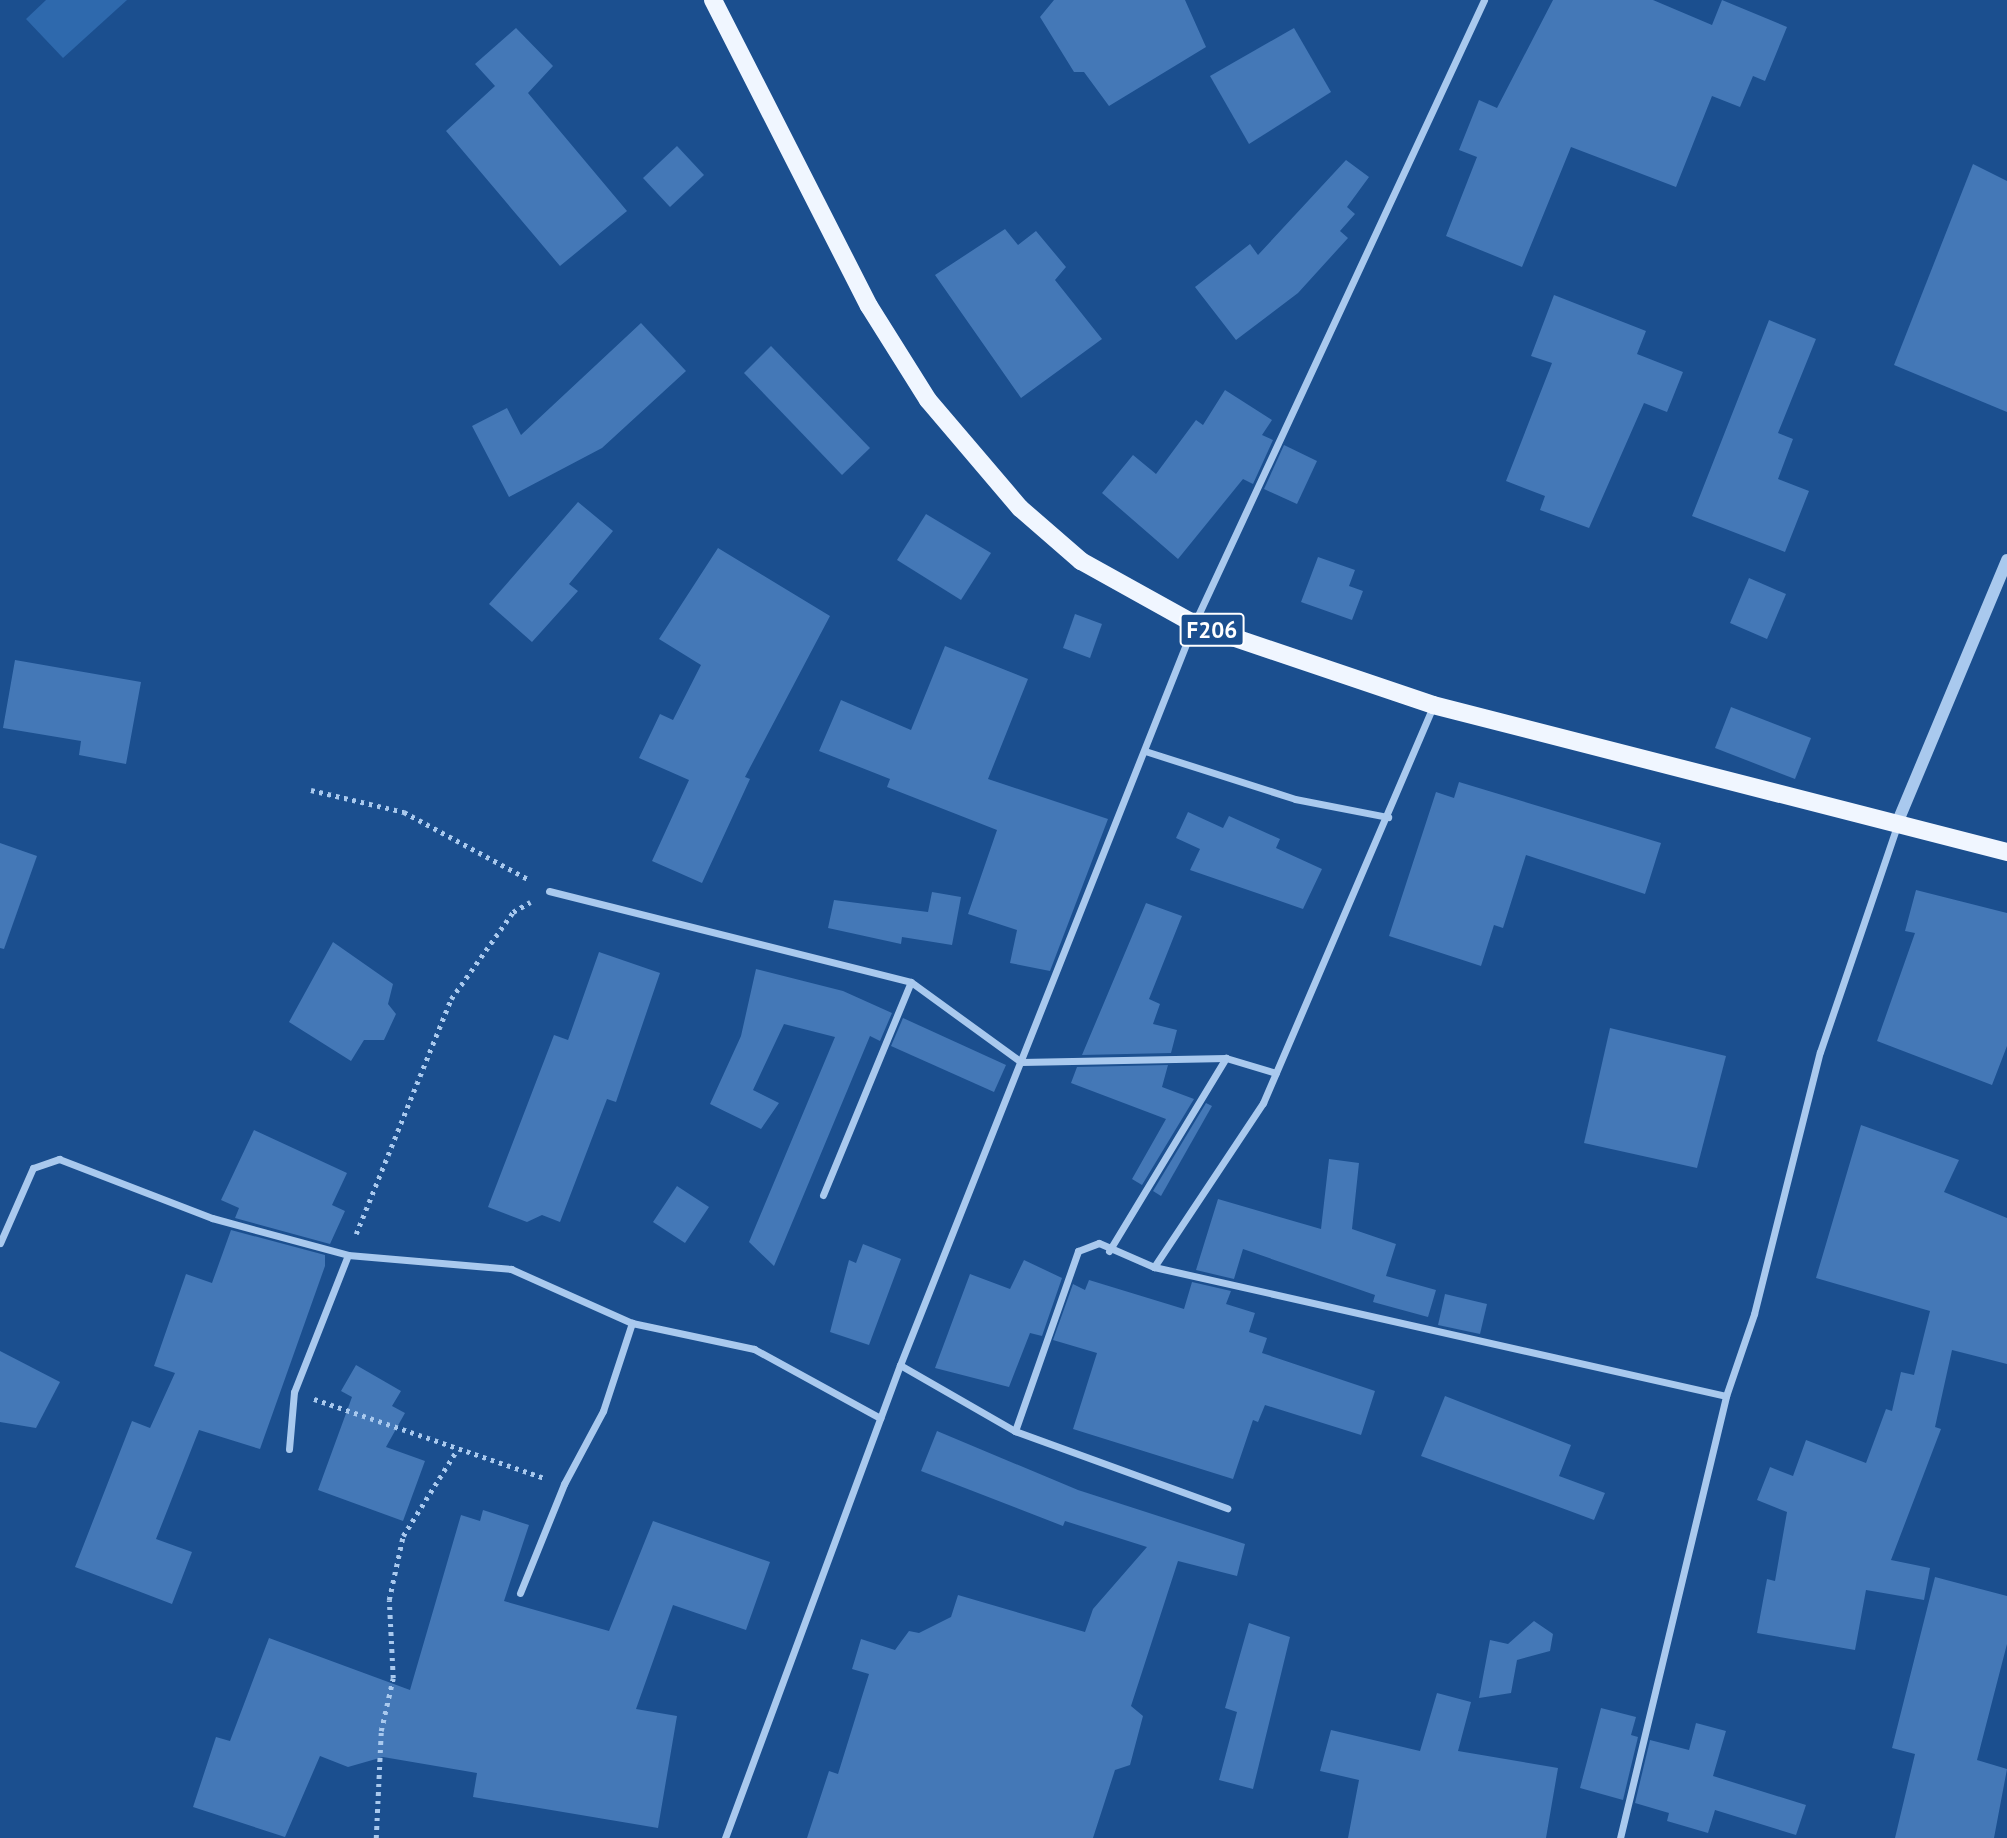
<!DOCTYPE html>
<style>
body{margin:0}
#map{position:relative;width:2007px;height:1838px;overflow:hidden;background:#1b4f8f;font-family:"PT Sans",sans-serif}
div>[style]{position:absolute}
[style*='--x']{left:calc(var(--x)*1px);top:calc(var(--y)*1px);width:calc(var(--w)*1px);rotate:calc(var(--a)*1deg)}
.green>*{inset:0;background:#2e69ad}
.building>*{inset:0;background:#4478b7}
.path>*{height:4.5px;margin-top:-2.25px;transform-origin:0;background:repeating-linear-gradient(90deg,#a9c9ee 0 3.5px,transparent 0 8.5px)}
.minor>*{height:7px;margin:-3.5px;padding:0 3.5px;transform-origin:3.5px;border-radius:3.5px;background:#a9c9ee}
.tertiary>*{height:12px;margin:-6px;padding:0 6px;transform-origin:6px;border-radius:6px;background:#a9c9ee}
.primary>*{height:18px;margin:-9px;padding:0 9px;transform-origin:9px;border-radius:9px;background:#f0f6ff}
span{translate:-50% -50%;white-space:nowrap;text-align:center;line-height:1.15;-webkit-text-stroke:5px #1b4f8f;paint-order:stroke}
.shield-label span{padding:2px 5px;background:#1b4f8f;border:2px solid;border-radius:5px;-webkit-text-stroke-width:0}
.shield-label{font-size:23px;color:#fff;font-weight:700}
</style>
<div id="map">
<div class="green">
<div style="clip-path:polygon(46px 0,127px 0,63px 58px,26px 19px)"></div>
</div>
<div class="building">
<div style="clip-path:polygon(1054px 0,1185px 0,1206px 47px,1109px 106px,1084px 72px,1074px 72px,1040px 17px)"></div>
<div style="clip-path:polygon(1553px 0,1653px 0,1712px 25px,1722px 0,1787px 27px,1765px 81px,1753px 76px,1740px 107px,1712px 96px,1676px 187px,1571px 147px,1522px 267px,1446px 236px,1477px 157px,1459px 150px,1479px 100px,1497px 108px)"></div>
<div style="clip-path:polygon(516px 28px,553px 66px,528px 93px,627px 211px,560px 266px,446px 131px,495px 86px,475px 64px)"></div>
<div style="clip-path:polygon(1294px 28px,1331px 92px,1249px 144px,1210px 76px)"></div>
<div style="clip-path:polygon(677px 146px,704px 175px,670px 207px,643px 178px)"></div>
<div style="clip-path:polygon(1346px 160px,1369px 177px,1347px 207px,1355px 214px,1340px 231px,1348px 238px,1298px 293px,1236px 340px,1195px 287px,1250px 244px,1258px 255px)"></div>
<div style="clip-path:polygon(1973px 164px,2007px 181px,2007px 412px,1894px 365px)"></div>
<div style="clip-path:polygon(1005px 229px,1018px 245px,1036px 231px,1066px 267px,1055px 280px,1102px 339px,1021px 398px,935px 275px)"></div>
<div style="clip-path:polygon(1554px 295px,1646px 331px,1637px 354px,1683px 372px,1667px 412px,1644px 403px,1589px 528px,1540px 510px,1545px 496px,1506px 481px,1552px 363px,1531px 356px)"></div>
<div style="clip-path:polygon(1769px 320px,1816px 339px,1778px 433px,1793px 439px,1778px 479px,1809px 491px,1785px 552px,1692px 516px)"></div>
<div style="clip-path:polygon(641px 323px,686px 371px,602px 448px,509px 497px,472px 426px,507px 408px,521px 435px)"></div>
<div style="clip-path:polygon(771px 346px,870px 448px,842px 475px,744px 373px)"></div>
<div style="clip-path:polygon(1225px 390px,1272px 420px,1262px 435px,1273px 440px,1253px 484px,1243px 479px,1178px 559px,1102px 493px,1133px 455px,1156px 474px,1196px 420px,1203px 425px)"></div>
<div style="clip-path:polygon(1284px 445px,1317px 461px,1297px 504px,1264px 489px)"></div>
<div style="clip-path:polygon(578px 502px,613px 531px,569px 584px,578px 591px,532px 642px,489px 604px)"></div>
<div style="clip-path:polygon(926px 514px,991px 553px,961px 600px,897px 560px)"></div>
<div style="clip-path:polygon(718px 548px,830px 616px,745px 777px,750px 779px,702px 883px,652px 861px,689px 780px,639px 758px,660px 714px,673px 720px,701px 665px,659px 639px)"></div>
<div style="clip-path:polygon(1318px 557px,1355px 570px,1349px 586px,1363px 591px,1352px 620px,1301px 602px)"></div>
<div style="clip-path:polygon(1749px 578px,1786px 594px,1767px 639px,1730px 623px)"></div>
<div style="clip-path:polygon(1075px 614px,1102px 624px,1090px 658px,1063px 648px)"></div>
<div style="clip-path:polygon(945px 646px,1028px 679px,988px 779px,1108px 819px,1050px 971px,1010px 963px,1017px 930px,968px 914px,997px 830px,887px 787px,890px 779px,819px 751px,841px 700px,911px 730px)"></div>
<div style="clip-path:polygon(15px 660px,141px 682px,126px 764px,79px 755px,81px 741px,3px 728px)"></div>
<div style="clip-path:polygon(1731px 707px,1811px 738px,1795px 779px,1715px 748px)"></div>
<div style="clip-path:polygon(1459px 782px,1661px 843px,1645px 894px,1526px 855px,1503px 928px,1494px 925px,1481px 966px,1389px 936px,1436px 792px,1454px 798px)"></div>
<div style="clip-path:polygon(1188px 812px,1223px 828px,1229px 816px,1280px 839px,1276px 848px,1322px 869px,1303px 909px,1190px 870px,1200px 849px,1176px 838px)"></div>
<div style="clip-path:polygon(0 843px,37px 856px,4px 949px,0 948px)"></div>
<div style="clip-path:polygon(1916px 890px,2007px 913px,2007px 1046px,1992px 1085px,1877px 1041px,1915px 933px,1905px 931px)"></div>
<div style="clip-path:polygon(932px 892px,961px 897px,952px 945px,902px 937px,901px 944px,828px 928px,834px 900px,928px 912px)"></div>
<div style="clip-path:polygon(1146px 903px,1182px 916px,1149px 999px,1160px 1004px,1153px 1024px,1177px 1030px,1171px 1053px,1082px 1055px)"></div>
<div style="clip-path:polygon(333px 942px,393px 984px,388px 1004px,396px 1014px,384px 1040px,364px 1040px,351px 1061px,289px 1022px)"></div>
<div style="clip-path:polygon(599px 952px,660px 973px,616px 1102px,607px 1099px,560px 1222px,542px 1215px,527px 1222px,488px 1207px,554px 1035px,568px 1040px)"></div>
<div style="clip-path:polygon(756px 969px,843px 991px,892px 1013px,880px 1041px,870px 1036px,774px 1266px,749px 1242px,835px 1037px,784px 1024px,753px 1090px,779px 1103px,761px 1129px,710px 1104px,741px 1036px)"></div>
<div style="clip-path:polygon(903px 1018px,1006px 1065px,994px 1092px,891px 1046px)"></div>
<div style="clip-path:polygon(1610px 1028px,1726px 1056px,1697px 1168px,1584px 1143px)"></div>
<div style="clip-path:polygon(1168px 1065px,1162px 1087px,1194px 1099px,1142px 1185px,1132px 1179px,1166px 1119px,1071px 1083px,1077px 1067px)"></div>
<div style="clip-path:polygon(1206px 1103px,1212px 1106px,1161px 1196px,1153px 1191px)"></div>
<div style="clip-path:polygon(1861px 1125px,1959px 1160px,1944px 1192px,2007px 1218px,2007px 1364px,1952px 1350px,1935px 1427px,1941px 1429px,1891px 1560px,1930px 1568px,1924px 1600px,1866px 1590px,1855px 1650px,1757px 1633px,1767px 1579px,1775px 1581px,1787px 1512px,1757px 1500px,1770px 1467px,1793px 1476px,1806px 1440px,1866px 1463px,1886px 1409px,1892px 1411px,1901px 1372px,1914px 1375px,1930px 1311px,1816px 1278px)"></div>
<div style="clip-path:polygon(254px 1130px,347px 1173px,332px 1205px,345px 1211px,330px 1244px,235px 1218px,239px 1208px,221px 1200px)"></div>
<div style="clip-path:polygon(1329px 1159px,1359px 1163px,1352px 1229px,1396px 1244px,1386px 1276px,1436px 1290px,1428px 1317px,1373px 1302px,1375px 1295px,1243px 1249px,1234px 1279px,1196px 1270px,1218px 1199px,1321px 1229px)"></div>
<div style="clip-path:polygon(677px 1186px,709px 1207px,685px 1243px,653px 1222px)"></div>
<div style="clip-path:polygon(231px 1230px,325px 1255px,325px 1266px,260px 1449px,199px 1430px,156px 1539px,192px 1552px,172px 1604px,75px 1567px,132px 1421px,150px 1428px,175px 1373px,154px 1366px,186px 1274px,212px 1283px)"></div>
<div style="clip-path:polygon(863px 1244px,901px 1259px,869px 1345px,830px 1332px,849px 1260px,856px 1263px)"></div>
<div style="clip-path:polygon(1024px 1260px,1062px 1278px,1042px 1336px,1030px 1333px,1009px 1387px,935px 1368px,970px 1274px,1010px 1289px)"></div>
<div style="clip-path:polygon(1089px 1280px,1184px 1309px,1192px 1282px,1231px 1291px,1226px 1304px,1255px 1313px,1249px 1332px,1267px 1338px,1262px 1353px,1375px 1391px,1361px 1435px,1265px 1405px,1258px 1422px,1253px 1420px,1233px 1479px,1073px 1429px,1097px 1353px,1053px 1340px,1073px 1284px,1085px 1290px)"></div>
<div style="clip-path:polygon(1445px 1294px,1487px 1304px,1480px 1334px,1438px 1325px)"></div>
<div style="clip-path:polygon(0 1351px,60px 1382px,36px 1428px,0 1422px)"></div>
<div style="clip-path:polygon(356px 1365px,401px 1391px,392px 1406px,405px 1413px,386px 1447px,425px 1461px,403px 1521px,318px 1490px,352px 1397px,341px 1391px)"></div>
<div style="clip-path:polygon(1445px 1396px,1571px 1445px,1559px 1476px,1605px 1493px,1594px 1520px,1421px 1456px)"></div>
<div style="clip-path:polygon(937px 1431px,1078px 1490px,1245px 1544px,1237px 1576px,1178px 1561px,1131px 1706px,1143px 1716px,1130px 1765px,1115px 1770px,1093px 1838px,807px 1838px,829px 1771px,838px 1774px,869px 1674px,852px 1669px,861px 1639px,895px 1650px,909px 1631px,919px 1633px,951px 1617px,958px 1595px,1085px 1632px,1093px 1609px,1147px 1547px,1065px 1521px,1063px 1526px,921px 1471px)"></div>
<div style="clip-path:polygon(483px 1510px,529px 1525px,504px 1601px,609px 1631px,653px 1521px,770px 1562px,746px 1630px,673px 1605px,636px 1709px,677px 1716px,658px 1828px,473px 1797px,477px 1773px,383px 1757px,348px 1767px,320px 1756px,285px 1837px,193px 1807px,216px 1737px,230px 1741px,269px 1638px,410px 1690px,461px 1515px,480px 1521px)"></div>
<div style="clip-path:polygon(1935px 1577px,2007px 1596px,2007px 1644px,1977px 1760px,2007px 1769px,1994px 1838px,1895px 1838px,1915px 1754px,1892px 1748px)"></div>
<div style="clip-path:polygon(1534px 1621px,1553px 1634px,1550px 1651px,1517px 1660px,1511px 1693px,1479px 1698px,1490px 1640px,1508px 1644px)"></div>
<div style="clip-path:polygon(1249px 1623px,1290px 1637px,1253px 1789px,1219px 1780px,1237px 1712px,1225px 1708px)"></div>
<div style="clip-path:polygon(1437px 1693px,1471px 1702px,1458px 1751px,1558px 1768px,1546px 1838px,1348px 1838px,1359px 1780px,1320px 1771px,1331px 1730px,1420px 1751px)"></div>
<div style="clip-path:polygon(1601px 1708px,1636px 1717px,1631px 1735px,1638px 1737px,1623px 1800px,1580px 1788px)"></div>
<div style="clip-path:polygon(1696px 1723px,1726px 1731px,1713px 1776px,1806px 1805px,1796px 1835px,1715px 1810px,1708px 1833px,1667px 1821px,1669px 1813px,1635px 1803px,1650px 1740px,1689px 1750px)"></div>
</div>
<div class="path">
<div style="--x:311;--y:790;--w:96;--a:13.3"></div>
<div style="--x:404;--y:812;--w:143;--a:28.4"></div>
<div style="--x:356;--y:1234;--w:253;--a:-68"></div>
<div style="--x:451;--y:999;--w:107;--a:-54.5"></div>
<div style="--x:513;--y:912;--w:20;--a:-30"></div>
<div style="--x:314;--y:1399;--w:244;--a:18.9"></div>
<div style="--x:376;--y:1838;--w:107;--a:-87.3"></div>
<div style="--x:381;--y:1731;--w:54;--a:-77.2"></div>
<div style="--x:393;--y:1678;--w:78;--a:-92.9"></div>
<div style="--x:389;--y:1600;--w:66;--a:-77.7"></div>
<div style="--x:403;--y:1536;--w:102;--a:-57.9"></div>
</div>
<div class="minor">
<div style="--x:1145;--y:751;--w:157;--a:17.7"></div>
<div style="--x:1295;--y:799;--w:95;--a:11"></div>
<div style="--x:549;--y:891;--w:373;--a:14.1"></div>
<div style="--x:911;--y:982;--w:136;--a:36"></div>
<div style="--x:1021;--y:1062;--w:205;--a:-1.1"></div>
<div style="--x:1226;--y:1058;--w:52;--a:16.7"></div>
<div style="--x:823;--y:1195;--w:230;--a:-67.6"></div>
<div style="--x:0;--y:1243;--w:82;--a:-66.3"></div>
<div style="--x:33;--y:1168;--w:28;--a:-19"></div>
<div style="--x:59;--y:1159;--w:164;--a:21.1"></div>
<div style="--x:212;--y:1218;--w:141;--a:15.2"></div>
<div style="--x:348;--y:1255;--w:164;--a:4.9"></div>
<div style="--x:511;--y:1269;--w:133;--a:24.1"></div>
<div style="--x:632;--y:1323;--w:125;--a:12"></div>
<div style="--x:754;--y:1349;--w:144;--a:28.7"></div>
<div style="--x:1109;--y:1251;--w:226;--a:-58.8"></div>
<div style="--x:1154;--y:1267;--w:197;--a:-56.4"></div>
<div style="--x:1263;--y:1103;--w:432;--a:-66.8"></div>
<div style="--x:900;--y:1365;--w:133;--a:29.9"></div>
<div style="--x:1015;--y:1431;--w:226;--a:20"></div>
<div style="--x:1015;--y:1431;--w:191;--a:-70.7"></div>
<div style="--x:1078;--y:1251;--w:22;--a:-21"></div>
<div style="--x:1099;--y:1243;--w:60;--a:23.6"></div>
<div style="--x:1154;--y:1267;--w:586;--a:12.71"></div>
<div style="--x:289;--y:1449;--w:57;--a:-85"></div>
<div style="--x:294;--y:1392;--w:147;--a:-68.5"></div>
<div style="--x:520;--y:1593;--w:118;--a:-68"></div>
<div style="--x:564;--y:1484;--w:83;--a:-61.9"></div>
<div style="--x:603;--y:1411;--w:93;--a:-71.8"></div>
<div style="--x:725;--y:1838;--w:504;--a:-69.7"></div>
<div style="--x:900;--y:1365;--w:797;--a:-68.36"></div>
<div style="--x:1194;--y:624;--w:688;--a:-65.07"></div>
<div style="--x:1620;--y:1838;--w:455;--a:-76.5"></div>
<div style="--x:1726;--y:1396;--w:87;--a:-71.1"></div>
<div style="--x:1754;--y:1314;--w:270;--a:-75.9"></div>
<div style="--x:1820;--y:1052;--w:242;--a:-71.2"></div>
</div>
<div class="tertiary">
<div style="--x:1898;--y:821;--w:283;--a:-67.3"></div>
</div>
<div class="primary">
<div style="--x:713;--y:0;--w:343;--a:63"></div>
<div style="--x:869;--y:306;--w:111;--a:57.9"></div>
<div style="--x:928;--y:400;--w:142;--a:49.6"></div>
<div style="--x:1020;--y:508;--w:81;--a:41"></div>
<div style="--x:1081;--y:561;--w:129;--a:29.1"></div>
<div style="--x:1194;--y:624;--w:252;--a:18.7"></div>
<div style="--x:1433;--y:705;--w:593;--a:14.36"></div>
</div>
<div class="shield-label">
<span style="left:1212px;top:630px">F206</span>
</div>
</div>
